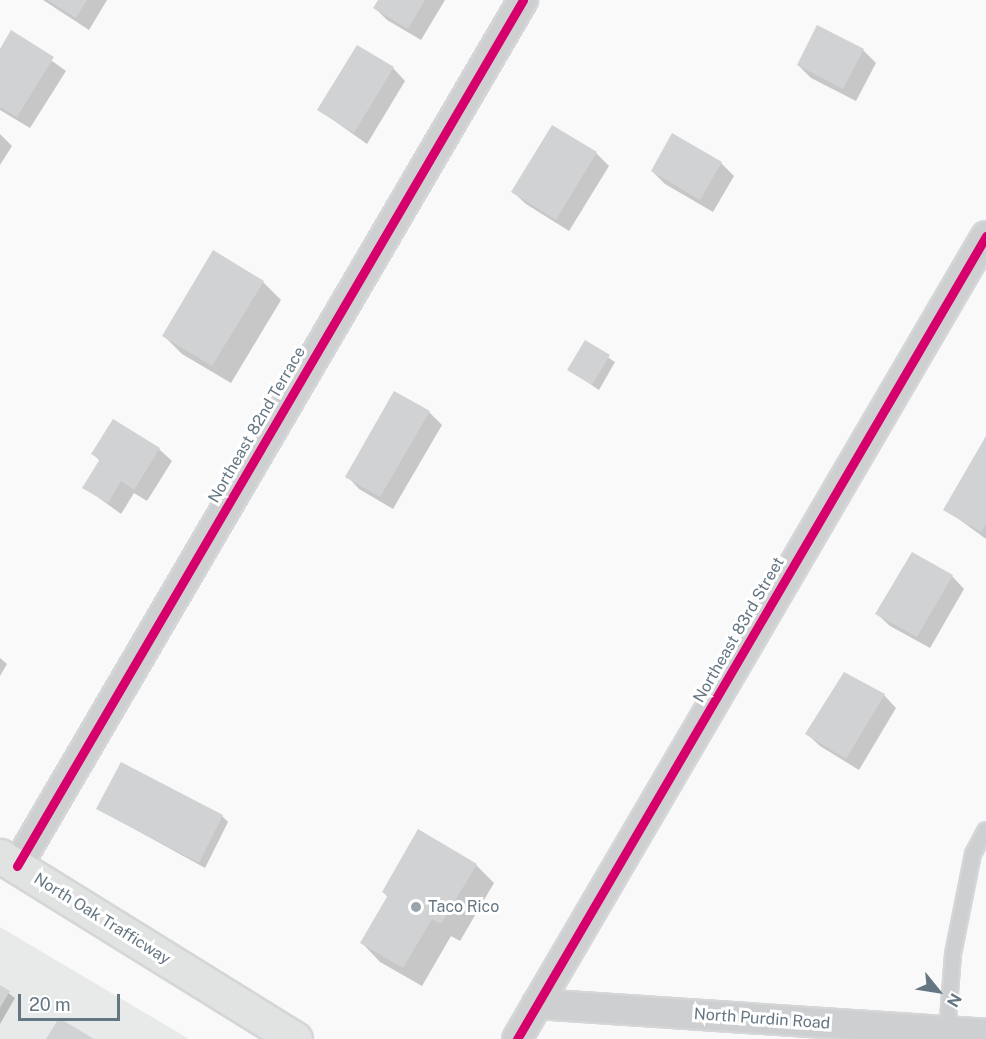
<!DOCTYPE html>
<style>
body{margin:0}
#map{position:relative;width:986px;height:1039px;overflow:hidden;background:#f9f9f9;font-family:"Public Sans",sans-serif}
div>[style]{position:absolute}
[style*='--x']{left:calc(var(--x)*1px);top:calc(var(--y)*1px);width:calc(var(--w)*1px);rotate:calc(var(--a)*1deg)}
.built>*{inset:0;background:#e8e9e9}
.shadow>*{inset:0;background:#0003}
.building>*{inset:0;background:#d0d2d3}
.roads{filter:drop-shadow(2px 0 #d5d6d7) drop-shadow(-2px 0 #d5d6d7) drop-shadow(0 2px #d5d6d7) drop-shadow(0 -2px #d5d6d7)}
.lane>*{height:14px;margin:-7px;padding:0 7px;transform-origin:7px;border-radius:7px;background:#cecfd0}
.street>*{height:28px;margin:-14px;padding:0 14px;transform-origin:14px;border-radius:14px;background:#cecfd0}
.secondary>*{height:33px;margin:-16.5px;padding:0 16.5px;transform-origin:16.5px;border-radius:16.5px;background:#e1e2e2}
.cycleway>*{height:9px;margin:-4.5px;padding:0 4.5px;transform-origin:4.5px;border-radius:4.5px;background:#d6006c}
.dots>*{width:16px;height:16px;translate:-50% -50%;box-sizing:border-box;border:3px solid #fff;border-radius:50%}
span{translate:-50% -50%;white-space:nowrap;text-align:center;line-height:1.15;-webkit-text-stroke:6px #fff;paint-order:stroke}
.street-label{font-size:16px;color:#657683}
.poi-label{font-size:16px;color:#657683}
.left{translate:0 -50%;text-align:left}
.north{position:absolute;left:908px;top:961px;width:60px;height:60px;-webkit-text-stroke:4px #fff;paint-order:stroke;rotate:120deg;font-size:16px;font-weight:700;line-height:24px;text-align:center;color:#657683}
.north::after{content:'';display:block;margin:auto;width:21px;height:27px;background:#657683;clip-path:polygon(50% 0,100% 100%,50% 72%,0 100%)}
.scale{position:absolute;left:18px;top:994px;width:102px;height:27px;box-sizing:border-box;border:3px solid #657683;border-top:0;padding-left:8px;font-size:18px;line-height:21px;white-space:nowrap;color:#657683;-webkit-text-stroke:4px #fff;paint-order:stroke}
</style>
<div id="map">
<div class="built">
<div style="clip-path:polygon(0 927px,189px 1039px,0 1039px)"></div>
</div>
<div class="shadow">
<div style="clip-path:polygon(43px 0,107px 0,89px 30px)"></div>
<div style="clip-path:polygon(380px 0,445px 0,421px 40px,387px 20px,375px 8px)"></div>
<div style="clip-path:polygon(12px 32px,66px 71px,30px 128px,0 110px,0 52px)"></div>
<div style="clip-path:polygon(863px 50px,876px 63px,856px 101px,811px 78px,798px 65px)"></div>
<div style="clip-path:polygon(393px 68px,405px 81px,367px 144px,319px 110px)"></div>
<div style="clip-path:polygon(553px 127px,596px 153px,609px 166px,569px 231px,526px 204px,513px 192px)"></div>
<div style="clip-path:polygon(0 134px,12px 146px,0 165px)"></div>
<div style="clip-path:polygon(673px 136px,721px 163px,734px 176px,713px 212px,665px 184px,652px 171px)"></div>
<div style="clip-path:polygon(263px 282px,281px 300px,231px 383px,182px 354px,164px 336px)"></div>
<div style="clip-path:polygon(585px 342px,615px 362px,599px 390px,569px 370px)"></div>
<div style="clip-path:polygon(429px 412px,442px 425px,393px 509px,359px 489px,347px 476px)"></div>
<div style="clip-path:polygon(986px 439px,986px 539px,945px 509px)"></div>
<div style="clip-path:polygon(159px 449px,172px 461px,147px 501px,134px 493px,121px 514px,84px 487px,100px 461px,93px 454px)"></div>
<div style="clip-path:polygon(952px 576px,964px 589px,930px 648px,890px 626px,877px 614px)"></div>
<div style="clip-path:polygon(0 658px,7px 664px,0 676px)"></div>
<div style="clip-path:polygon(884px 695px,896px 708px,859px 770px,820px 746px,807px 734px)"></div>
<div style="clip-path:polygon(98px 809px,222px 816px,228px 822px,205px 868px)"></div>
<div style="clip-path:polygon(476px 865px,494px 883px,460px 941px,451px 936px,422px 986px,380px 962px,362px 943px,388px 897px,383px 892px)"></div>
<div style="clip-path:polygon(0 987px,15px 998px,0 1024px)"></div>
</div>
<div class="building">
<div style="clip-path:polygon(47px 0,87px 0,76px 18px)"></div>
<div style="clip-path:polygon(378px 0,425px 0,408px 29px,373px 8px)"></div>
<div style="clip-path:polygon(817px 25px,864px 49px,843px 89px,797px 65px)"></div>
<div style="clip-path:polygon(11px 30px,54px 57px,17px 117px,0 107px,0 49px)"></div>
<div style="clip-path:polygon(357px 45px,394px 67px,354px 133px,317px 110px)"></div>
<div style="clip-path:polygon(552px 125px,597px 152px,556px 220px,511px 192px)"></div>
<div style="clip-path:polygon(672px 133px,722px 162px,700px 200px,651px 171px)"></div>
<div style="clip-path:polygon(213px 250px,264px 281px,212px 366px,162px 336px)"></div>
<div style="clip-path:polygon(585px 340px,610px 355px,592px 385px,567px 370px)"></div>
<div style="clip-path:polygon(394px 391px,430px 411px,380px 497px,345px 477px)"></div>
<div style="clip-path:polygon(113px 419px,160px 448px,134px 490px,121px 481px,108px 503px,82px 488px,100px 459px,91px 454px)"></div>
<div style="clip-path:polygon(986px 436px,986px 524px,981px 532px,943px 510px)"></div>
<div style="clip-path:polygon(912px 552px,953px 575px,917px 637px,875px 614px)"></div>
<div style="clip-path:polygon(844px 672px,885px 694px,846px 759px,805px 734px)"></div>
<div style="clip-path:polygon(121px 762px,223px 815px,199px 863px,96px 809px)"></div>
<div style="clip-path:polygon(418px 829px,477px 864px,441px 924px,432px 919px,403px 968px,360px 943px,388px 895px,382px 892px)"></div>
<div style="clip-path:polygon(0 985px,10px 991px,0 1008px)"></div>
<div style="clip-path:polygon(59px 1018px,94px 1039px,46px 1039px)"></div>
</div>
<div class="roads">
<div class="lane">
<div style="--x:947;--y:1032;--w:78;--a:-85.6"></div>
<div style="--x:953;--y:954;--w:102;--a:-78.7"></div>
<div style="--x:973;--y:854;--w:27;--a:-62"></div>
</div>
<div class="street">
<div style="--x:17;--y:866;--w:1003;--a:-59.7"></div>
<div style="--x:537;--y:1004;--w:450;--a:3.8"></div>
<div style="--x:517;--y:1039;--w:930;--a:-59.71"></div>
</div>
<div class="secondary">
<div style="--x:0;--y:856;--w:347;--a:31.8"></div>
</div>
</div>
<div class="cycleway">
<div style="--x:17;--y:866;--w:1003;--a:-59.7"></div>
<div style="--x:517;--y:1039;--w:930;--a:-59.71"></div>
</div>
<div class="dots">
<div style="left:416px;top:907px;background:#99a4ac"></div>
</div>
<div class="street-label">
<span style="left:257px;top:425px;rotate:-60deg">Northeast 82nd Terrace</span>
<span style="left:739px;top:630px;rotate:-60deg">Northeast 83rd Street</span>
<span style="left:102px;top:919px;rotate:32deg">North Oak Trafficway</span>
<span style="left:762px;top:1019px;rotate:4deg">North Purdin Road</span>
</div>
<div class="poi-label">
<span class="left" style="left:428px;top:907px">Taco Rico</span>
</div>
<div class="north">N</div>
<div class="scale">20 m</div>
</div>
